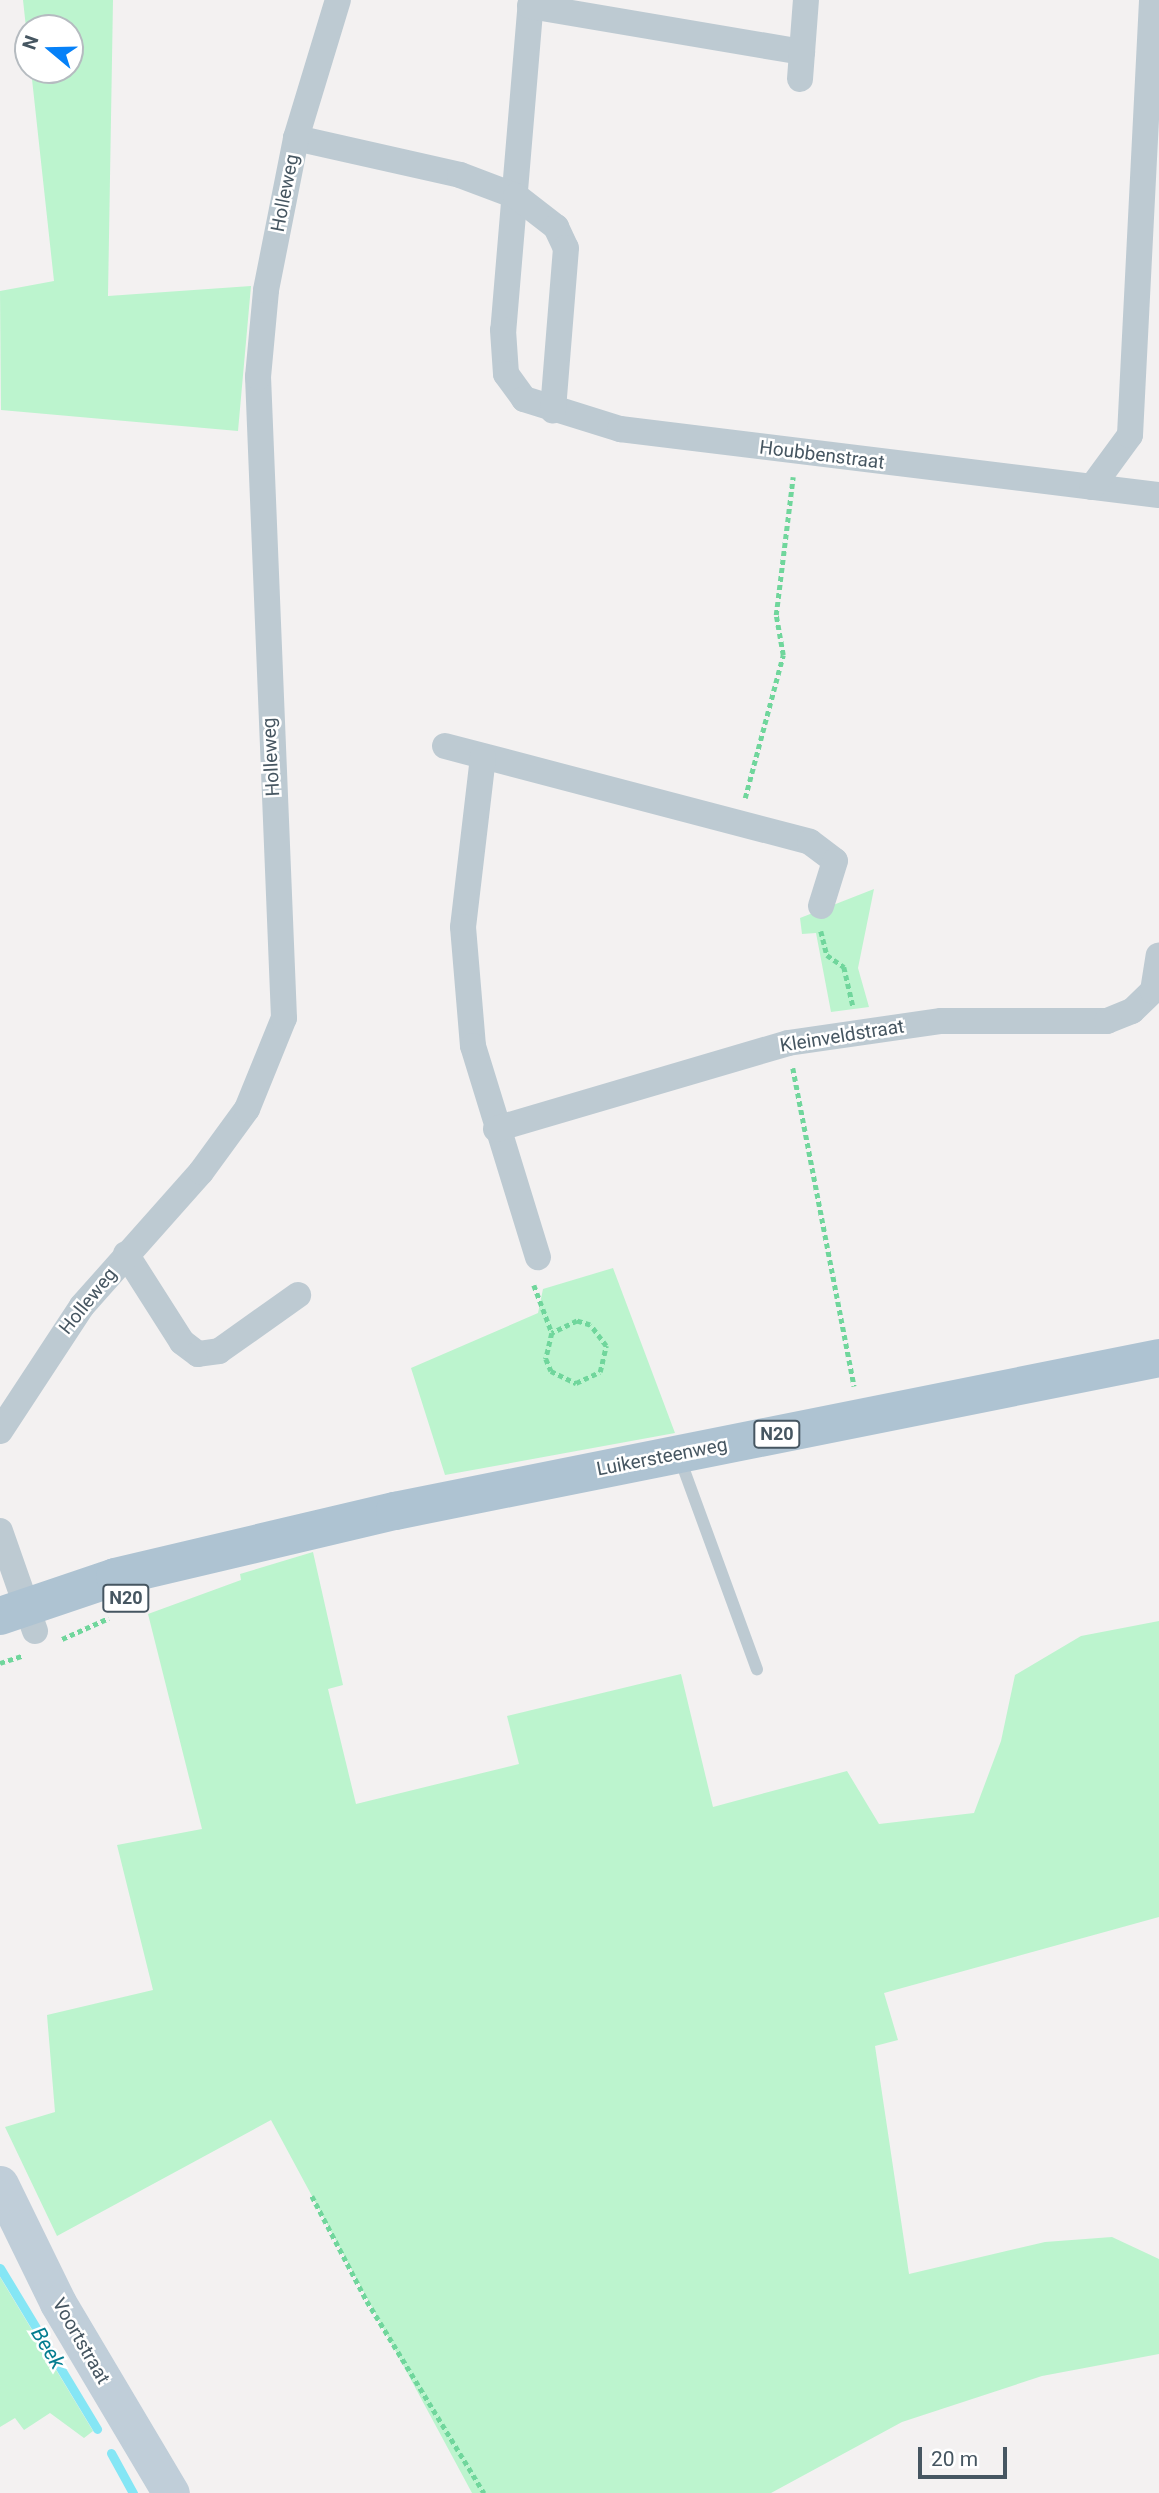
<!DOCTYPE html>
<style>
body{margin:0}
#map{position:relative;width:1159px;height:2493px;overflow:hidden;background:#f3f1f1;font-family:Roboto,sans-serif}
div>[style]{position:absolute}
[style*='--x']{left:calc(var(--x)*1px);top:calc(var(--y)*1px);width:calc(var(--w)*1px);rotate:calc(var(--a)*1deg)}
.green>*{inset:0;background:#bcf4ce}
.stream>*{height:9px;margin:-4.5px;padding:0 4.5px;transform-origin:4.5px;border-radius:4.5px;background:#85e6f5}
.path>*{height:4.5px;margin-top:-2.25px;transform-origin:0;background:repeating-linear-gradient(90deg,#70d69c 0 5px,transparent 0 8.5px)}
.lane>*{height:12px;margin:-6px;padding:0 6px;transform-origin:6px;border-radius:6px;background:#bdcad2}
.street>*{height:26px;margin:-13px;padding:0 13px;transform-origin:13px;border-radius:13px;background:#bdcad2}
.secondary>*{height:37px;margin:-18.5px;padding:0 18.5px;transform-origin:18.5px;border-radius:18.5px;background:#c0ced9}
.primary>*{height:38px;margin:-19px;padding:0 19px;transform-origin:19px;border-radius:19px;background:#aec3d2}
span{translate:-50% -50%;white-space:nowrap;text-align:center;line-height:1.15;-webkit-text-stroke:5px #fff;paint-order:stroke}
.shield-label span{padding:2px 5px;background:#fff;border:2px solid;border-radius:5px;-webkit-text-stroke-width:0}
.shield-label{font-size:18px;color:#465661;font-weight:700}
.street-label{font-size:19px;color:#465661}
.water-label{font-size:21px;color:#047d90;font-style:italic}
.north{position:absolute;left:14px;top:14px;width:70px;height:70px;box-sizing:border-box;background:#fff;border:2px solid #b5bbc0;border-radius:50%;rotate:289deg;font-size:19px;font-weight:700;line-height:28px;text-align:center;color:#465661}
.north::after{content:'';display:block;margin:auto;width:24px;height:32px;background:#0681f8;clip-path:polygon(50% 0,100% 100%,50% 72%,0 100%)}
.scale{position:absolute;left:918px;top:2447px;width:89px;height:32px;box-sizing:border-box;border:4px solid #465661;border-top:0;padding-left:9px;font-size:21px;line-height:24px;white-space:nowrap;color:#465661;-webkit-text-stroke:5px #fff;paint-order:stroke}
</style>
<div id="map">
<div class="green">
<div style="clip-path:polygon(23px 0,113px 0,108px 296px,251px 286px,238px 431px,1px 410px,0 291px,54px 281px,31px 70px,70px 70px,70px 28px,28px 28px,28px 46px)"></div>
<div style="clip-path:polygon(874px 889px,858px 968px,869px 1007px,831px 1012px,816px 933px,802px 934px,800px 918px)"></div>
<div style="clip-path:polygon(613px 1268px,675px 1433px,445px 1475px,411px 1368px,538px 1313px,543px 1289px)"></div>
<div style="clip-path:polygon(313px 1552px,343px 1685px,328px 1689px,356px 1804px,519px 1764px,507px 1716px,681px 1674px,713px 1807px,847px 1771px,879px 1824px,974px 1813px,1001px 1741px,1015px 1675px,1081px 1636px,1159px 1621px,1159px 1917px,884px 1993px,898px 2040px,875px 2046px,909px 2274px,1045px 2242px,1112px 2237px,1159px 2259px,1159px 2354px,1042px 2376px,902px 2422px,771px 2493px,472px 2493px,271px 2120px,57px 2236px,5px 2127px,55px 2112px,47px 2015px,153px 1990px,117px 1845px,202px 1829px,148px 1614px,241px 1580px,240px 1574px)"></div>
<div style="clip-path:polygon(0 2277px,93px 2431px,84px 2438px,50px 2413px,24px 2430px,15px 2418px,0 2427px)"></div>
</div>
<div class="stream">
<div style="--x:0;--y:2268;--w:188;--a:58.9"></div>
<div style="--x:111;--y:2453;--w:46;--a:61.2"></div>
</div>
<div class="path">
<div style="--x:745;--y:798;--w:148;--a:-75.1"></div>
<div style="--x:783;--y:655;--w:41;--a:-99.9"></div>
<div style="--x:776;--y:615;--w:139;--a:-83"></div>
<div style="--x:821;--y:931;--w:25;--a:76"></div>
<div style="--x:827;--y:955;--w:21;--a:35"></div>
<div style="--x:844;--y:967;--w:40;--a:77"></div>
<div style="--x:793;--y:1068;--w:324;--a:79.1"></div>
<div style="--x:534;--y:1285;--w:51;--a:69.4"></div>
<div style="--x:552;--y:1333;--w:27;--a:103"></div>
<div style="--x:546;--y:1359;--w:13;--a:67"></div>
<div style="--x:551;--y:1371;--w:28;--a:26"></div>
<div style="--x:576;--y:1383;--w:26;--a:-25"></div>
<div style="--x:600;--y:1372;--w:27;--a:-77"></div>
<div style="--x:606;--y:1346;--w:26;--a:-127"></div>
<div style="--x:590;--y:1325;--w:14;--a:-163"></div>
<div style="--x:577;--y:1321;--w:28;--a:154"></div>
<div style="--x:62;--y:1639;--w:51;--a:-24.1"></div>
<div style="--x:0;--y:1663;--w:23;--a:-18"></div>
<div style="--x:312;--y:2196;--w:119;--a:62.4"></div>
<div style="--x:367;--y:2301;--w:225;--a:58.6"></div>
</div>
<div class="lane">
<div style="--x:680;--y:1459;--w:224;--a:69.9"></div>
</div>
<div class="street">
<div style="--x:531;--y:0;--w:331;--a:94.8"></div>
<div style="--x:503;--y:330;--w:44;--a:86.1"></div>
<div style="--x:506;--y:374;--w:31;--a:54"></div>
<div style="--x:524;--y:399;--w:101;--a:17.4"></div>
<div style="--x:620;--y:429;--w:543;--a:6.98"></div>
<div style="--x:530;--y:6;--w:276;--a:9.6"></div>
<div style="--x:800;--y:79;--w:79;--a:-85.7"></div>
<div style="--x:296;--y:138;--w:168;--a:12.7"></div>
<div style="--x:460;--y:175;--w:60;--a:20.6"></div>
<div style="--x:516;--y:196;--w:51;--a:37.8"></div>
<div style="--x:556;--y:227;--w:23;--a:65"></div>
<div style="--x:566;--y:248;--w:163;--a:94.6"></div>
<div style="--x:1092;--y:487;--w:64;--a:-53.8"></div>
<div style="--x:1130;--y:435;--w:436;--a:-87.1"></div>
<div style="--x:445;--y:746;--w:377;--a:14.7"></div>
<div style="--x:810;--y:842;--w:31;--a:37"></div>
<div style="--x:835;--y:861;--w:47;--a:107.3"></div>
<div style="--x:483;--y:757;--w:171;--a:96.7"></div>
<div style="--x:463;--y:927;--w:119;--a:85.2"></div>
<div style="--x:473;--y:1046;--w:221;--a:72.9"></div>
<div style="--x:496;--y:1129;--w:304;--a:-16.4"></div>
<div style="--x:788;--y:1043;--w:155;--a:-8.2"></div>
<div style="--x:941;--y:1021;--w:166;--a:0"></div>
<div style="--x:1107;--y:1021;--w:27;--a:-22"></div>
<div style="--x:1132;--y:1011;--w:29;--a:-44"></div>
<div style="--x:1153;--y:991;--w:36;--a:-81"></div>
<div style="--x:126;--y:1254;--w:104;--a:57.5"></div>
<div style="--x:182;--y:1342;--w:20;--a:37"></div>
<div style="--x:198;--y:1354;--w:21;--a:-8"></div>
<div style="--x:219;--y:1351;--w:97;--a:-35.3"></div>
<div style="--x:0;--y:1431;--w:149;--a:-56.7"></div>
<div style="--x:82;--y:1306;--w:179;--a:-48.4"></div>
<div style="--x:201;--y:1172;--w:78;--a:-53.9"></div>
<div style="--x:247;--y:1109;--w:98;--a:-67.9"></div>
<div style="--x:284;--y:1018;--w:642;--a:-92.32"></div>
<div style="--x:258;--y:377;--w:87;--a:-84.7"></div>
<div style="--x:266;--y:290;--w:155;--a:-78.8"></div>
<div style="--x:296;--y:138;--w:144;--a:-73.1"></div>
<div style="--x:0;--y:1531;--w:106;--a:70.7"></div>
</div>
<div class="secondary">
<div style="--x:0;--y:2184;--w:132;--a:64"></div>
<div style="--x:58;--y:2303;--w:221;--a:59.3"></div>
</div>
<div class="primary">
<div style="--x:0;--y:1616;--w:121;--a:-18.7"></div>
<div style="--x:115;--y:1577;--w:288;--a:-13.3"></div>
<div style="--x:395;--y:1511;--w:779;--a:-11.32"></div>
</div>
<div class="shield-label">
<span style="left:777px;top:1434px">N20</span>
<span style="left:126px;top:1598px">N20</span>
</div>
<div class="street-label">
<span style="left:285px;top:193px;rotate:-79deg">Holleweg</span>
<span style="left:822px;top:455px;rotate:7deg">Houbbenstraat</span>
<span style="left:271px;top:757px;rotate:-93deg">Holleweg</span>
<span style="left:842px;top:1036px;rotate:-9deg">Kleinveldstraat</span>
<span style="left:88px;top:1301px;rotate:-51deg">Holleweg</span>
<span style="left:662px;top:1457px;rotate:-11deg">Luikersteenweg</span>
<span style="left:81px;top:2341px;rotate:60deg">Voortstraat</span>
</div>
<div class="water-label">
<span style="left:48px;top:2348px;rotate:59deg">Beek</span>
</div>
<div class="north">N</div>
<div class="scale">20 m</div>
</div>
